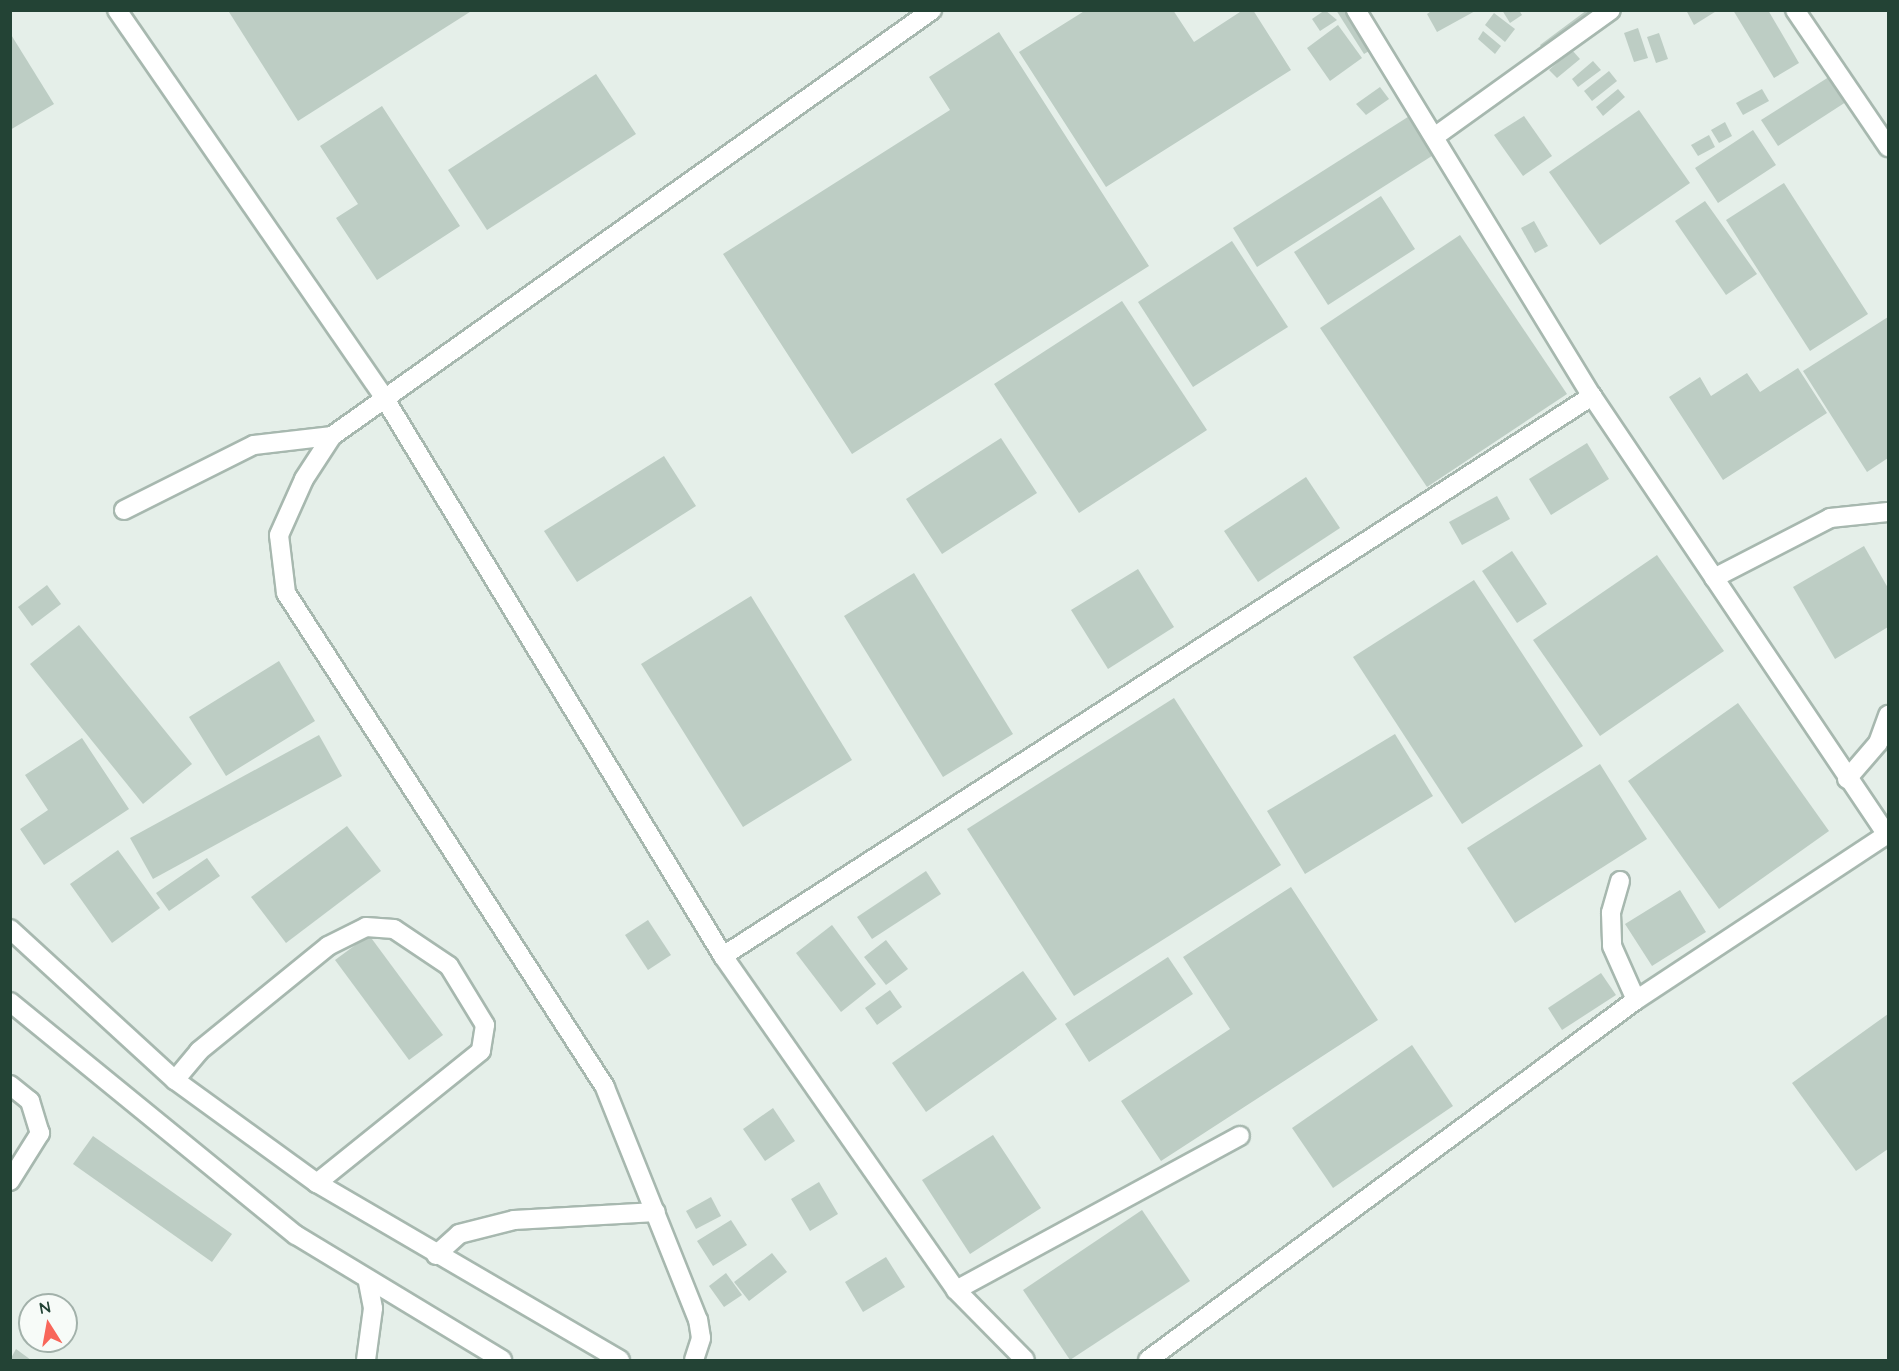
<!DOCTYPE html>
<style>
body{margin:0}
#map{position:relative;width:1899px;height:1371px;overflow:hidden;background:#e5efe9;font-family:Quicksand,sans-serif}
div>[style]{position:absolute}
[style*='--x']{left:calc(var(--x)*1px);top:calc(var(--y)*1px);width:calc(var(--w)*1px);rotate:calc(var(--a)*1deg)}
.building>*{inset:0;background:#bdcdc4}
.roads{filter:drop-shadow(2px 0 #a7b8af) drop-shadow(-2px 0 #a7b8af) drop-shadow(0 2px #a7b8af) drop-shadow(0 -2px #a7b8af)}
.lane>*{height:18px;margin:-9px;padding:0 9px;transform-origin:9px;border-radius:9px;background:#fff}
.street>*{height:18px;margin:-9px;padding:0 9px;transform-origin:9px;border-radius:9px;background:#fff}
.secondary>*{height:18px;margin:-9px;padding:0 9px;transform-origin:9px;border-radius:9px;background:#fff}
span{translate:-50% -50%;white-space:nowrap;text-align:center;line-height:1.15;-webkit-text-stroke:5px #f7fbf8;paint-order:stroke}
.frame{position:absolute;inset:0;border:12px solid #234335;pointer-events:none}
.north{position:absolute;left:18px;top:1293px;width:60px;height:60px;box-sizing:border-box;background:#f7fbf8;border:2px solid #a2b1aa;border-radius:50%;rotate:349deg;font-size:16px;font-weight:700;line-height:24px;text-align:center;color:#234335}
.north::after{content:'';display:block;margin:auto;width:21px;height:27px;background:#f8665a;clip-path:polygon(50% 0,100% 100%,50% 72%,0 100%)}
</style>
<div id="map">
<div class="building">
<div style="clip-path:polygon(473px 10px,298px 121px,229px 12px,231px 10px)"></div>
<div style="clip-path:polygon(1086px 10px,1173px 10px,1194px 42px,1243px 10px,1253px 10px,1291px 70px,1106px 187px,1019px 52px)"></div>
<div style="clip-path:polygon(1325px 10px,1337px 20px,1320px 31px,1312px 19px)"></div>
<div style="clip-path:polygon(1336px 10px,1352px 10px,1376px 47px,1364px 54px)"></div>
<div style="clip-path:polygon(1433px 10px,1477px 10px,1437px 32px,1427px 14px)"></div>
<div style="clip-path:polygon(1502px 10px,1519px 10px,1522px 15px,1510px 23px)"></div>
<div style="clip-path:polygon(1587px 10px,1598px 10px,1547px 54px,1540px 45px)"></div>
<div style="clip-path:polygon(1686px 10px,1718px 10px,1694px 25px)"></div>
<div style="clip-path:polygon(1733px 10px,1768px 10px,1799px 63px,1774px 78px)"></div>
<div style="clip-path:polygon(1494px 13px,1515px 29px,1505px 42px,1485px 25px)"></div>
<div style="clip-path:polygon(1338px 25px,1362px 58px,1330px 81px,1307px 48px)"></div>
<div style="clip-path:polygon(1638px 28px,1648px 58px,1634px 62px,1624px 33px)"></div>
<div style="clip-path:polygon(1483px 31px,1501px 46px,1495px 54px,1478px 39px)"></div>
<div style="clip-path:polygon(999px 32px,1149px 266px,852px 454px,723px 254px,950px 110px,929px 77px)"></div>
<div style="clip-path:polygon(10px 33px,54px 104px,10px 130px)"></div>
<div style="clip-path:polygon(1659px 33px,1668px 59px,1656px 63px,1647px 37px)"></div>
<div style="clip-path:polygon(1572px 50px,1580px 59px,1557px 78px,1549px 70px)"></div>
<div style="clip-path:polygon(1593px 61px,1601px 70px,1578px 87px,1572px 79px)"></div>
<div style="clip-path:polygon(1609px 71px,1617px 81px,1592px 101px,1584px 91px)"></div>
<div style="clip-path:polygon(596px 74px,636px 134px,487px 230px,448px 170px)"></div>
<div style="clip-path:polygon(1832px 75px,1849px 100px,1778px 146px,1761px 120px)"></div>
<div style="clip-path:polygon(1380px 87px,1389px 99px,1366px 115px,1356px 104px)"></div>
<div style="clip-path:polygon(1618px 89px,1625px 97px,1603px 116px,1596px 107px)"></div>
<div style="clip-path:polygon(1762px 89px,1769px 101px,1743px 115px,1736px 103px)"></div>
<div style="clip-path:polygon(382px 106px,460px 226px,377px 280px,336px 218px,358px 204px,320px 146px)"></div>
<div style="clip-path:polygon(1639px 110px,1690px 183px,1600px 245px,1549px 172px)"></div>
<div style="clip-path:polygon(1411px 115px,1435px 154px,1257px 267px,1233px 228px)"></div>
<div style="clip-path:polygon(1524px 116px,1552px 156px,1523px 176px,1494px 135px)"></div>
<div style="clip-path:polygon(1725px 122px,1732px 136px,1719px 143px,1711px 130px)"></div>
<div style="clip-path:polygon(1753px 130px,1776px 165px,1718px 203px,1695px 168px)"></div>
<div style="clip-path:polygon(1709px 135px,1715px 147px,1698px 156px,1691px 145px)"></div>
<div style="clip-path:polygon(1784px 183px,1868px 314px,1810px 351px,1726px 220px)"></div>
<div style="clip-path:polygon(1381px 196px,1415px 249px,1328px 305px,1294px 252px)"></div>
<div style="clip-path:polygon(1705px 201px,1757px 274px,1726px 295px,1675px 221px)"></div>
<div style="clip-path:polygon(1534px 221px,1548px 246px,1535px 253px,1521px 228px)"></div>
<div style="clip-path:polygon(1460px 235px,1567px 394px,1427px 487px,1320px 328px)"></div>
<div style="clip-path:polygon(1232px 241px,1288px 327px,1193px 387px,1138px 302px)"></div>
<div style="clip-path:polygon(1122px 301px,1207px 430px,1079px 513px,994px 384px)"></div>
<div style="clip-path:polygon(1888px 317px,1888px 458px,1867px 472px,1803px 371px)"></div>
<div style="clip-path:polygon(1798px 368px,1827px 413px,1723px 480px,1669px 397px,1700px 377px,1711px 396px,1747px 373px,1760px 392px)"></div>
<div style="clip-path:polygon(1001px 438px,1037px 493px,942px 554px,906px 499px)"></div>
<div style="clip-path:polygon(1587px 443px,1609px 479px,1551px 515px,1529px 479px)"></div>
<div style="clip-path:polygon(664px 456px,696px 506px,577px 582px,544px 531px)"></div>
<div style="clip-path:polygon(1306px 477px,1340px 528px,1258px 582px,1224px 531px)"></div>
<div style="clip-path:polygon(1497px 496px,1510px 519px,1462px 545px,1449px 522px)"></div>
<div style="clip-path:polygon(1864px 546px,1888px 588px,1888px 627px,1835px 659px,1793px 587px)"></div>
<div style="clip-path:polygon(1512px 551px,1547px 604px,1517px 623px,1482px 571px)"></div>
<div style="clip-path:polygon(1657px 555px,1724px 651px,1600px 736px,1533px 640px)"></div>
<div style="clip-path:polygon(1138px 569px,1174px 627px,1108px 669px,1071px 610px)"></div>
<div style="clip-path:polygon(914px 573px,1013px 734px,943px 777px,844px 616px)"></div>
<div style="clip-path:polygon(1474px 580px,1583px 746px,1462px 824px,1353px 657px)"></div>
<div style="clip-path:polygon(47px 585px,61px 604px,32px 626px,18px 607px)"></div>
<div style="clip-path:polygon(751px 596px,852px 760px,743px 827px,641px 664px)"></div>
<div style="clip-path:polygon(79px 625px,192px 764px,143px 804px,30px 664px)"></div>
<div style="clip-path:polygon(279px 661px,315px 721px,226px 776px,189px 717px)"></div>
<div style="clip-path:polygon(1174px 698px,1281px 865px,1074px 996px,967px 829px)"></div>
<div style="clip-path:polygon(1738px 703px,1829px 831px,1719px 909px,1628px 781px)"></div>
<div style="clip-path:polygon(1395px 734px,1433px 796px,1305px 874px,1267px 811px)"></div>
<div style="clip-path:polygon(319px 735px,342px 776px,153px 879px,130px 838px)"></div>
<div style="clip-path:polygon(82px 738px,129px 809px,44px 865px,20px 829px,48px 810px,25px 775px)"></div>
<div style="clip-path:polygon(1600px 764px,1647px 839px,1515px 923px,1467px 848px)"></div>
<div style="clip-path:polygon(347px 826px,381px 871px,286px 943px,251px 897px)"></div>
<div style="clip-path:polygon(118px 850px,160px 908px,112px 943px,70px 884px)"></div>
<div style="clip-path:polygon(207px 858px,220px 876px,169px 911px,156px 893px)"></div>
<div style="clip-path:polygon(926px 871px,941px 894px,872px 939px,857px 917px)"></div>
<div style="clip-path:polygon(1291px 887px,1378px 1020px,1161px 1161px,1121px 1101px,1230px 1029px,1183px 957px)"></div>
<div style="clip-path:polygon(1680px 890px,1706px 932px,1652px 966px,1625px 924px)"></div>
<div style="clip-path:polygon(648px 920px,671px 955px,648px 970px,625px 935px)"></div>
<div style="clip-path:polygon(832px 925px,876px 984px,841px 1012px,796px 953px)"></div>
<div style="clip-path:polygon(369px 935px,443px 1035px,409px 1060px,335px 960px)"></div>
<div style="clip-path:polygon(886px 940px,908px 969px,886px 985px,864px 957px)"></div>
<div style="clip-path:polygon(1168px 957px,1193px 994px,1089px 1062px,1065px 1024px)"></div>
<div style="clip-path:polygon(1023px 971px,1057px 1019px,926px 1112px,892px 1063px)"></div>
<div style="clip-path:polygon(1601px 973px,1616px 995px,1562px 1030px,1548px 1008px)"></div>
<div style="clip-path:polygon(890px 990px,902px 1007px,877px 1025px,865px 1008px)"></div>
<div style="clip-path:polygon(1888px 1014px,1888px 1149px,1856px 1171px,1792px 1083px)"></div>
<div style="clip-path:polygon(1412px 1045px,1453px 1106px,1333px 1188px,1292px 1128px)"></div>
<div style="clip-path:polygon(773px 1108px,795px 1141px,765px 1161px,743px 1129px)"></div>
<div style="clip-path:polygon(993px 1135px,1041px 1208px,970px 1254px,922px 1180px)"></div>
<div style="clip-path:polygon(93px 1136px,232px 1234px,212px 1262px,73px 1164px)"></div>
<div style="clip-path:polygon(819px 1182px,838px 1214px,810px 1231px,791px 1199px)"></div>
<div style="clip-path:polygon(711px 1197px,721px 1216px,696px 1229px,686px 1211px)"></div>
<div style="clip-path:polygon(1142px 1210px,1190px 1281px,1070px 1360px,1023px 1290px)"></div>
<div style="clip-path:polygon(731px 1220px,747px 1245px,713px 1266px,697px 1241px)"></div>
<div style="clip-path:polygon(772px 1253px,787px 1272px,749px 1301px,734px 1282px)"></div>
<div style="clip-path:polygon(886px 1257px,905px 1287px,863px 1312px,845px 1282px)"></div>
<div style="clip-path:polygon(726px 1273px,742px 1295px,724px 1307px,709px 1286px)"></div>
<div style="clip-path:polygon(16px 1349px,31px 1360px,10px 1360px)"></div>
</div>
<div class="roads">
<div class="lane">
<div style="--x:117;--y:10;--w:472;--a:55.4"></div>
<div style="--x:385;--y:399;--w:652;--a:58.75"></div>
<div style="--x:723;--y:956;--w:407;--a:55.1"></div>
<div style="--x:956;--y:1290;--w:98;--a:45.4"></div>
<div style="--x:1356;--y:10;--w:452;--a:58.6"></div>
<div style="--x:1592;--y:396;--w:529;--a:56.1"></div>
<div style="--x:1795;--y:10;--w:166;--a:55.8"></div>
<div style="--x:1437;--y:135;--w:214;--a:-35.7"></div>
<div style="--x:124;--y:510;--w:145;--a:-26.6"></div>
<div style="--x:254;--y:445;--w:79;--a:-6.6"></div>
<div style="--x:1714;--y:578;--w:131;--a:-27.3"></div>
<div style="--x:1830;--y:518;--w:58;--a:-5.9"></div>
<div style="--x:1847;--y:779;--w:48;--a:-49.3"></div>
<div style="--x:1878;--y:743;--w:30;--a:-70"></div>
<div style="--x:1620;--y:881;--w:33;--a:106"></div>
<div style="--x:1611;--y:913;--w:33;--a:88"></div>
<div style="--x:1612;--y:946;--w:59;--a:66"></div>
<div style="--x:723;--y:956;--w:1034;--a:-32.8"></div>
<div style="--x:175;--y:1080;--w:38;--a:-50"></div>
<div style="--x:199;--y:1051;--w:166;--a:-39.1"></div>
<div style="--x:328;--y:946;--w:42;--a:-26.6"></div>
<div style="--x:366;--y:927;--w:28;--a:4"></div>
<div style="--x:394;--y:929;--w:66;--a:33.9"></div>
<div style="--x:449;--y:966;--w:69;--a:58.6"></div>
<div style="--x:485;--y:1025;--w:26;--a:99"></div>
<div style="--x:481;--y:1051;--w:211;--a:141.2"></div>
<div style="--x:10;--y:1181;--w:57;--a:-58"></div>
<div style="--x:436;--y:1255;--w:31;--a:-42"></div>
<div style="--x:459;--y:1234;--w:57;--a:-14.3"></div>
<div style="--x:514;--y:1220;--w:142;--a:-3.2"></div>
<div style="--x:956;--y:1290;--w:323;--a:-28.5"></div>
<div style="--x:366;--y:1360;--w:52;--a:-82.3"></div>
<div style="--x:373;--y:1308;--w:26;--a:-101"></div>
<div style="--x:694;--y:1360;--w:23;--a:-72"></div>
<div style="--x:701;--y:1338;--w:18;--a:-99"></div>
<div style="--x:698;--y:1320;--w:251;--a:-111.8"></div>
<div style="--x:605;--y:1087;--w:588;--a:-122.85"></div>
<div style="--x:286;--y:593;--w:58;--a:-96.9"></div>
<div style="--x:279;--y:535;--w:61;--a:-65.9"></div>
<div style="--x:304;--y:479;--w:51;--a:-56.9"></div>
<div style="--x:332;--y:436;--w:736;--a:-35.37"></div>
</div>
<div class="street">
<div style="--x:10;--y:1085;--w:26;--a:39"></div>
<div style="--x:30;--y:1101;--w:34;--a:73"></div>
<div style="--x:1148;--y:1360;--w:606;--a:-36.42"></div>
<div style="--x:1636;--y:1000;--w:302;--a:-33.4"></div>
</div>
<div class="secondary">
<div style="--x:10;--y:929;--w:224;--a:42.5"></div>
<div style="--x:175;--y:1080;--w:175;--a:36"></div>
<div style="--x:317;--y:1183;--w:351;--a:30.3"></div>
<div style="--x:10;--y:1002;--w:369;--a:39.2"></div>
<div style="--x:296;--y:1235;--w:241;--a:31.2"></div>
</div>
</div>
<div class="frame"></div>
<div class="north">N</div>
</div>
